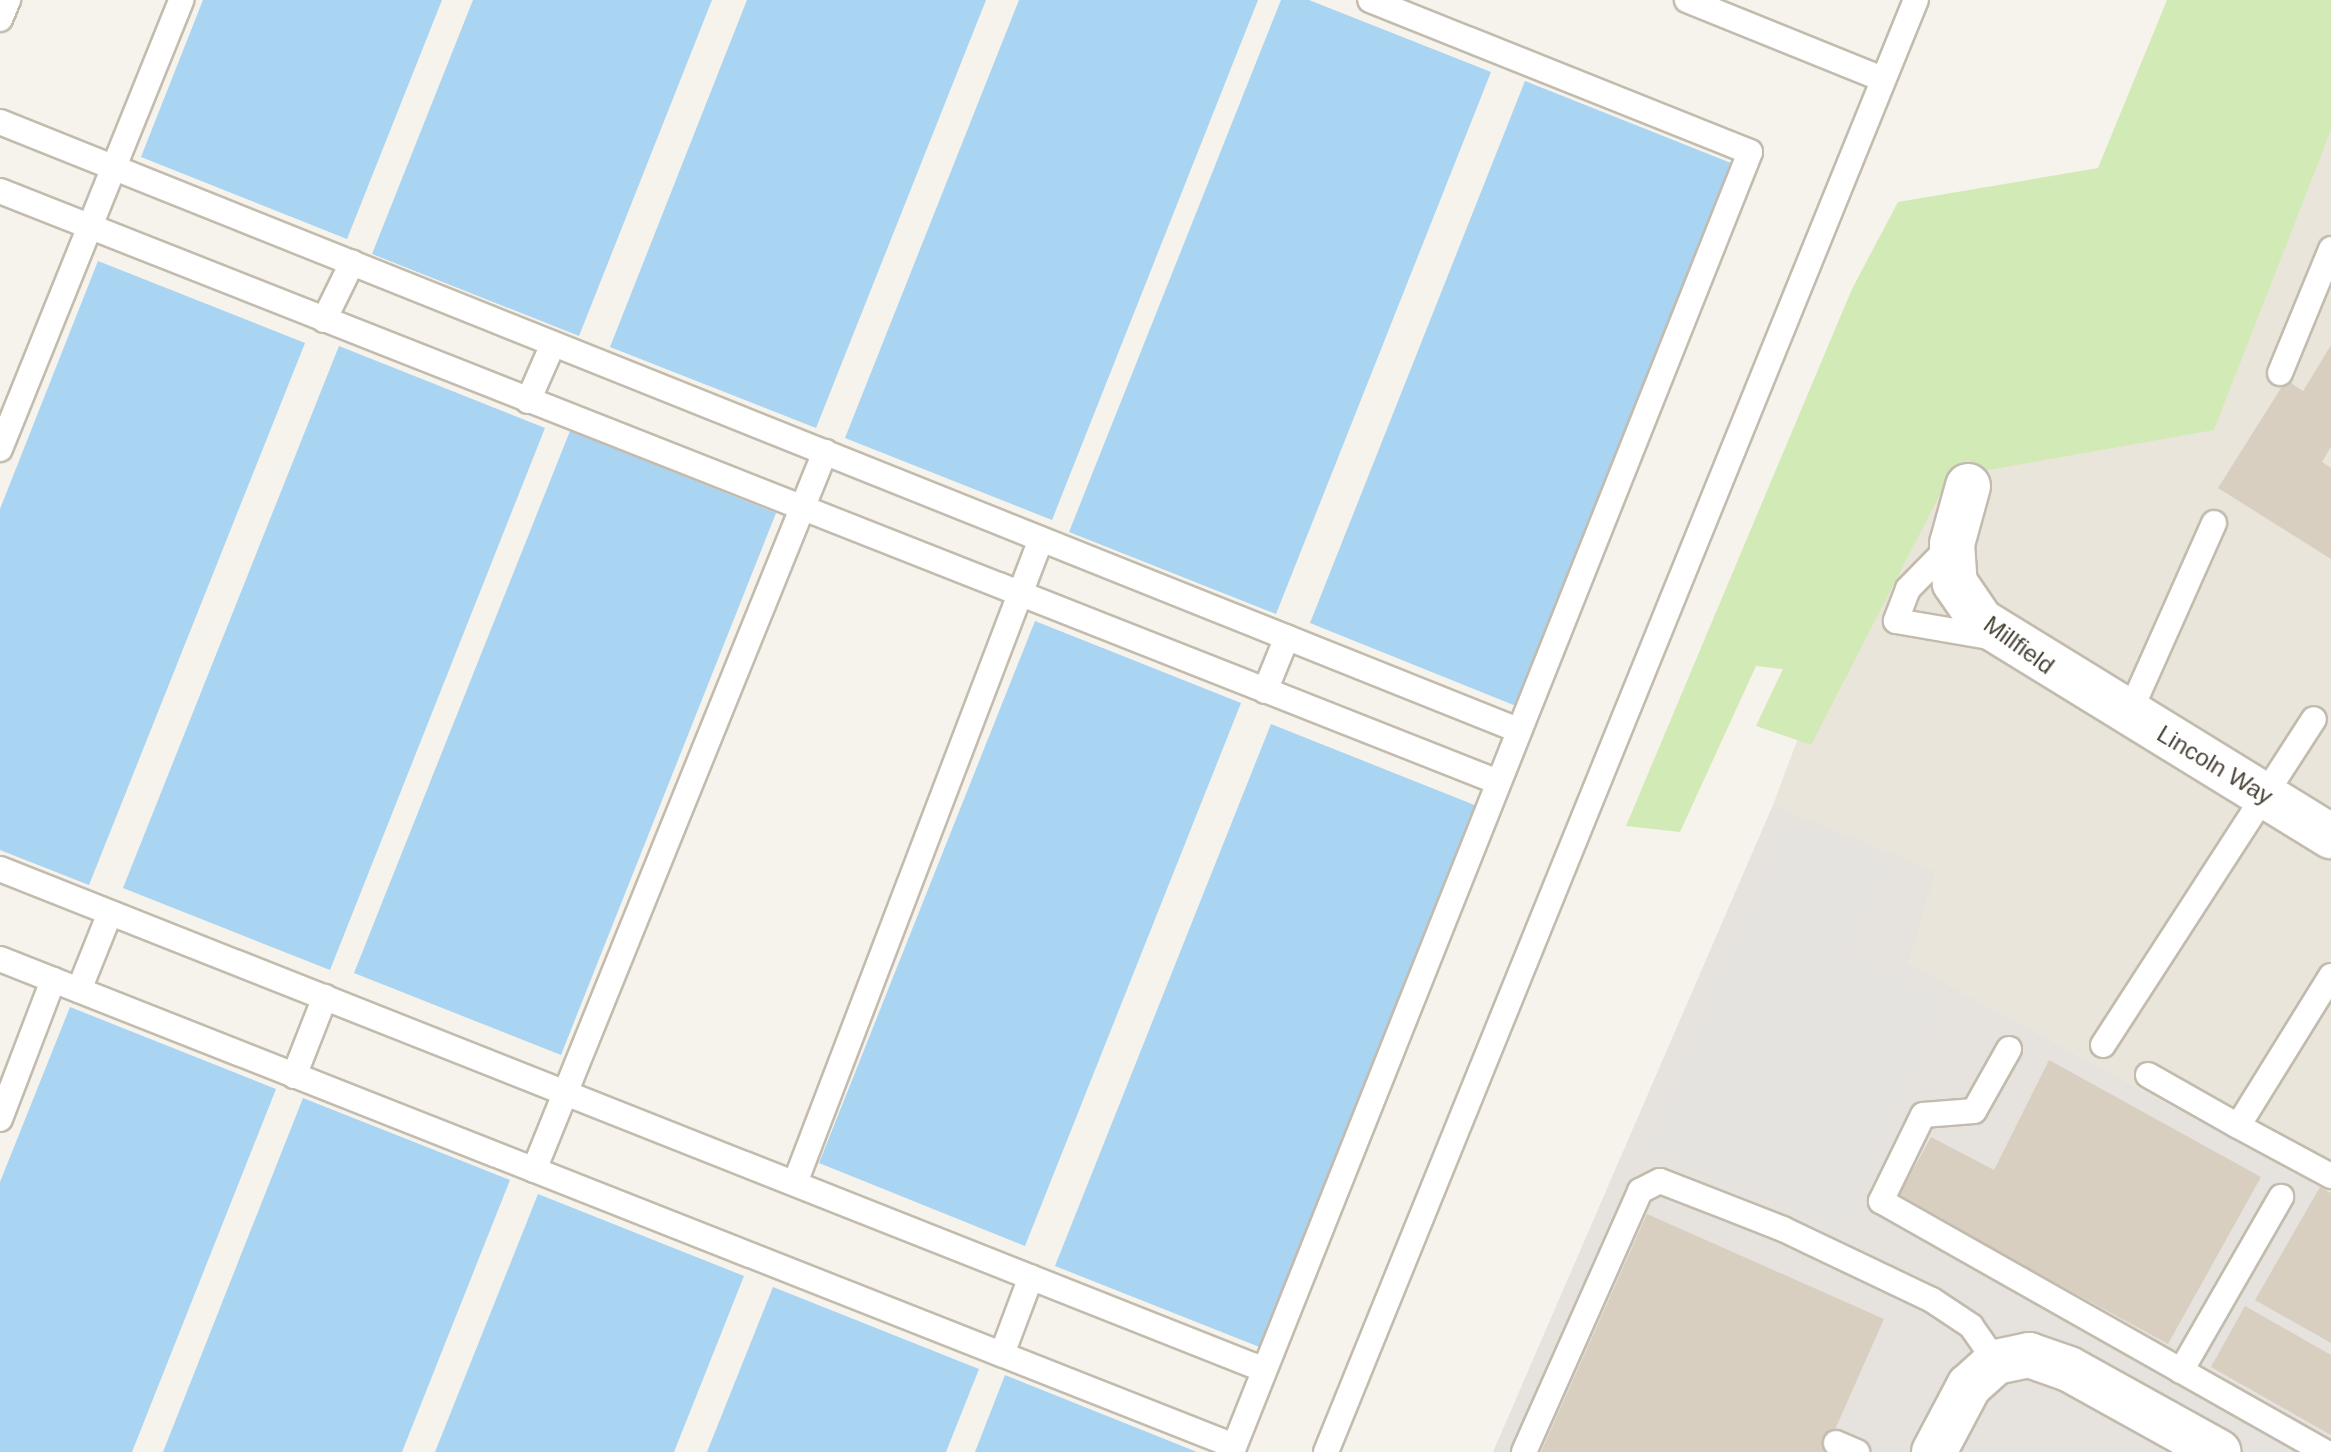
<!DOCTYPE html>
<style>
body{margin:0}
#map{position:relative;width:2331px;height:1452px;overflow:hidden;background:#f6f3ec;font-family:Arial,sans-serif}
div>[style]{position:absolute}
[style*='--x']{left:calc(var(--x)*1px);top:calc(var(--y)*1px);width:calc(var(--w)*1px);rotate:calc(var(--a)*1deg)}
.residential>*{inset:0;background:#eae5da}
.industrial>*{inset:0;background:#e6e2dd}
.green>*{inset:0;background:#d2eab5}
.parking>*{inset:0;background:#e5e3e0}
.water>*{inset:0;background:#a9d4f2}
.building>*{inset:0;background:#d8cfc1}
.roads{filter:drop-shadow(2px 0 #c2bbae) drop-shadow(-2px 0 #c2bbae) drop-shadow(0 2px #c2bbae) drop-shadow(0 -2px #c2bbae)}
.service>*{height:24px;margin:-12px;padding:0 12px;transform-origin:12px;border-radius:12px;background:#fff}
.minor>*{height:44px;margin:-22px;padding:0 22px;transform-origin:22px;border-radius:22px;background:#fff}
span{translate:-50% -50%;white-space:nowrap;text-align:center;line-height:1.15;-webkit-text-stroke:6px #fff;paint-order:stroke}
.street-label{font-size:24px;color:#4b4439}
</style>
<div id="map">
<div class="residential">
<div style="clip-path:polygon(2331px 90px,2331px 1193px,1909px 963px,1934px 871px,1773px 805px,1950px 332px)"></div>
</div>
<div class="industrial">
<div style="clip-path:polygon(1773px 805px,1935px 871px,1909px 963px,2331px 1193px,2331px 1452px,1493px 1452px)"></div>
</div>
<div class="green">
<div style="clip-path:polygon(2167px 0,2331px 0,2331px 130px,2214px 430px,1949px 477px,1811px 745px,1756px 726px,1783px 669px,1756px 666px,1680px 832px,1626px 826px,1852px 289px,1898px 202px,2098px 168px)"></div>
</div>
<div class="parking">
<div style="clip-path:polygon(1791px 823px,1882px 862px,1840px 959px,1938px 1000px,1841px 1226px,1653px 1146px)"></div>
</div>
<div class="water">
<div style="clip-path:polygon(203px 0,442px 0,347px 239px,141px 157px)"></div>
<div style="clip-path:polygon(473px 0,712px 0,579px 336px,372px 254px)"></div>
<div style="clip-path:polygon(747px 0,986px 0,816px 428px,610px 347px)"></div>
<div style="clip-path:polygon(1019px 0,1258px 0,1052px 520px,845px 438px)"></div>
<div style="clip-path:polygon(1281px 0,1309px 0,1491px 72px,1276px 614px,1069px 532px)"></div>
<div style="clip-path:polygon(1525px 81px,1731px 163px,1516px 706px,1310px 623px)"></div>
<div style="clip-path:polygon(98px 261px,305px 343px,89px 885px,0 850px,0 509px)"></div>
<div style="clip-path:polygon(339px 346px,545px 428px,330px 970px,123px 888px)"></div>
<div style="clip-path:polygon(570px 431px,776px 513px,561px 1055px,354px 973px)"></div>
<div style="clip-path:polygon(1035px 621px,1241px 703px,1025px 1246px,819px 1163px)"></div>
<div style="clip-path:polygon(1271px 724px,1477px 806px,1262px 1348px,1055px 1266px)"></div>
<div style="clip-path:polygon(70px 1007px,276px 1089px,132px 1452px,0 1452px,0 1182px)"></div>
<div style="clip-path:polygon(303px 1098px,510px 1180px,402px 1452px,163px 1452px)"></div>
<div style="clip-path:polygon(538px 1194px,744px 1276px,674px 1452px,435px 1452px)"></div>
<div style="clip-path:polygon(773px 1287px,979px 1369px,946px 1452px,707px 1452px)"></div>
<div style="clip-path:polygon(1005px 1375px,1197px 1452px,975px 1452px)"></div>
</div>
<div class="building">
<div style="clip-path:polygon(2331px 345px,2331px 447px,2322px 462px,2331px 468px,2331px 559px,2218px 488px,2286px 380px,2303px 391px)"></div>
<div style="clip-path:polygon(2049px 1060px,2261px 1177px,2168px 1344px,1898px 1197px,1931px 1137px,1994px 1170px)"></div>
<div style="clip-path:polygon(2320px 1187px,2331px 1193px,2331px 1343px,2255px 1300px)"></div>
<div style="clip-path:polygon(1647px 1214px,1884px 1319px,1825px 1452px,1541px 1452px)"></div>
<div style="clip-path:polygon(2245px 1306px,2331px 1355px,2331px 1435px,2211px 1367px)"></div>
</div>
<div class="roads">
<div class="service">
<div style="--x:1687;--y:0;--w:211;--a:22"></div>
<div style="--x:0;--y:19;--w:21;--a:-67"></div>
<div style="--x:0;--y:122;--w:1635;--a:21.83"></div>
<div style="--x:0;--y:191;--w:1610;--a:21.53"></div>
<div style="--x:324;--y:320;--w:64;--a:-63.8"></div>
<div style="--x:2280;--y:373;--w:134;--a:-67.6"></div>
<div style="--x:528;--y:401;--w:62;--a:-66.3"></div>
<div style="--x:0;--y:449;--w:484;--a:-68"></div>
<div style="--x:1952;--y:544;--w:63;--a:134.4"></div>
<div style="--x:1908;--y:589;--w:34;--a:111"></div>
<div style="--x:1896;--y:621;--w:100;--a:9.7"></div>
<div style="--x:1265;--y:691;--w:58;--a:-67.8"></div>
<div style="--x:2129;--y:714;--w:209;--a:-66"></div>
<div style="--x:0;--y:869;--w:1357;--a:21.61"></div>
<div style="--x:0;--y:959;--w:1327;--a:21.54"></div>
<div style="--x:2331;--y:976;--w:176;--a:121.8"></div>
<div style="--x:2238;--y:1126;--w:106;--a:28.3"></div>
<div style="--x:79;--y:990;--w:83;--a:-68.1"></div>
<div style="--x:2103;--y:1045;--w:388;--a:-57.1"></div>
<div style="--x:2009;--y:1049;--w:71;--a:119.4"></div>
<div style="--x:1974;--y:1111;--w:51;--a:175.5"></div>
<div style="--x:1923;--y:1115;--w:96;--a:116"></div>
<div style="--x:1881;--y:1201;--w:510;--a:29.48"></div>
<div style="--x:2148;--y:1075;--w:103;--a:29.5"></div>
<div style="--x:294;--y:1076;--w:85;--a:-68.6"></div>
<div style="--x:0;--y:1119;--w:149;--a:-69.1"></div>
<div style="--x:534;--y:1170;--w:775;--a:-67.94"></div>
<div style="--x:795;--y:1183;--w:689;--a:-69.09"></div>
<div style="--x:1002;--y:1354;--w:82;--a:-69.4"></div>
<div style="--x:2181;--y:1371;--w:201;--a:-60.1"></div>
<div style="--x:1836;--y:1443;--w:23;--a:23"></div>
<div style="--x:1232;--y:1452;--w:1399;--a:-68.27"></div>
<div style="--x:1750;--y:152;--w:409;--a:-158.2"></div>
<div style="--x:1326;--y:1452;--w:1567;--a:-67.89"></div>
<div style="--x:1524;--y:1452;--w:286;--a:-66"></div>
<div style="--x:1640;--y:1191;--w:22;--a:-27"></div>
<div style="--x:1660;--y:1181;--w:132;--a:21.3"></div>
<div style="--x:1783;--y:1229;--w:165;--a:25.5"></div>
<div style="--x:1932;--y:1300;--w:47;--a:33.7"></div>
<div style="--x:1971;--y:1326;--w:44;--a:55.2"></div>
</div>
<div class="minor">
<div style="--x:1968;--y:486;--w:60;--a:105.4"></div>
<div style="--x:1952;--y:544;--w:39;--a:86"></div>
<div style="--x:1955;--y:583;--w:46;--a:55.6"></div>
<div style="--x:1981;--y:621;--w:411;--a:31.6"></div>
<div style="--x:1934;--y:1452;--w:75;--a:-62.1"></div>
<div style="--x:1969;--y:1386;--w:36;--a:-42"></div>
<div style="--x:1996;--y:1362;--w:34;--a:-12"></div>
<div style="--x:2029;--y:1355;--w:42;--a:19.3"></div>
<div style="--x:2069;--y:1369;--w:171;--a:29"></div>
</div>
</div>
<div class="street-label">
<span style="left:2019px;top:645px;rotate:36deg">Millfield</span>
<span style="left:2215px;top:765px;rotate:31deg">Lincoln Way</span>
</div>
</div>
